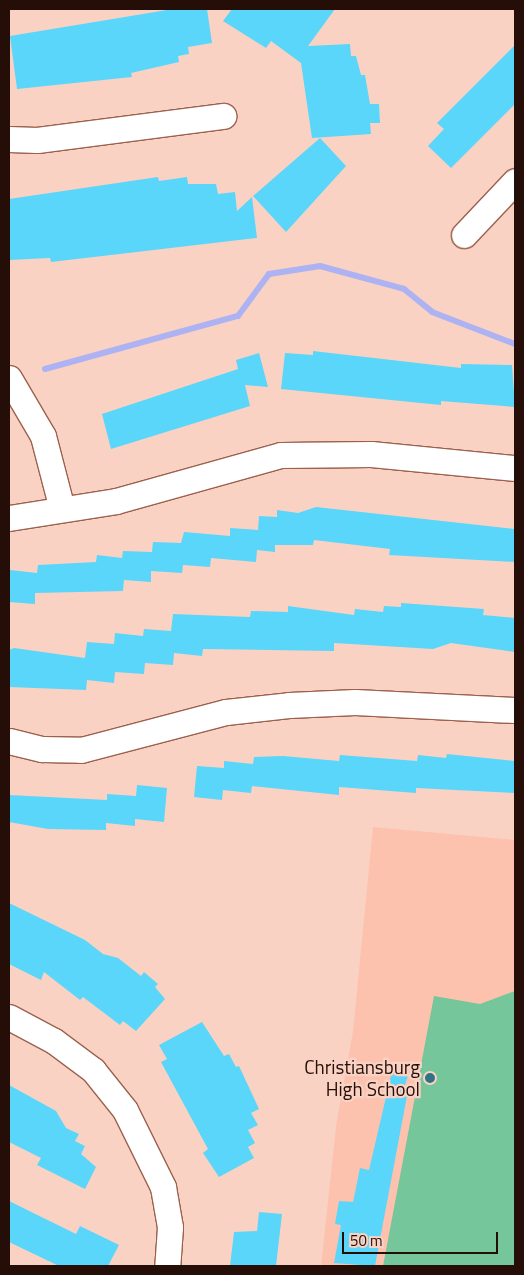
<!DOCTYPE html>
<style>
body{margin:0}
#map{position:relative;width:524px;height:1275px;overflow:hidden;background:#fad2c4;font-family:"Titillium Web",sans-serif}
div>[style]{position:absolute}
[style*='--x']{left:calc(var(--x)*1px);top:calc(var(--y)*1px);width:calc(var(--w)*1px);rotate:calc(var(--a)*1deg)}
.built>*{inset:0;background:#fdc2ae}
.green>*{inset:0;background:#75c69b}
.stream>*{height:6px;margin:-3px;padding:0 3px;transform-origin:3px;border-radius:3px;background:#adb3f2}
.building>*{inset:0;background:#59d6f9}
.roads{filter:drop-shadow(1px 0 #9b614d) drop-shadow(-1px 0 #9b614d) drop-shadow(0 1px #9b614d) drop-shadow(0 -1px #9b614d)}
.street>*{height:25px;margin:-12.5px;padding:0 12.5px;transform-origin:12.5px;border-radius:12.5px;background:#fff}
.dots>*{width:14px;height:14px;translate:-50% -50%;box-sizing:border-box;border:2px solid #fad2c4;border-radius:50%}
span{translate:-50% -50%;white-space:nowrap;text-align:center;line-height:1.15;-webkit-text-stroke:4.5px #fad2c4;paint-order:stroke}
.poi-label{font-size:19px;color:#250e07}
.right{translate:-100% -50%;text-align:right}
.frame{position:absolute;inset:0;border:10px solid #250e07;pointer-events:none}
.scale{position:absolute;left:342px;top:1232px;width:156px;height:22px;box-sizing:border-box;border:2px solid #250e07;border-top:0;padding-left:6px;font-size:15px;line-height:18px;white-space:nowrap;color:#250e07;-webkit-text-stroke:4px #fad2c4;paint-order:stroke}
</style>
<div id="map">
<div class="built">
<div style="clip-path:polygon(373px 827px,515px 840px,515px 1266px,321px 1266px,336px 1126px,353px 1031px)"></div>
</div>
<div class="green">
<div style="clip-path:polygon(515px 991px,515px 1266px,383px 1266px,434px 996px,480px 1004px)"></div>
</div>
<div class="stream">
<div style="--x:45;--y:369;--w:200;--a:-15.4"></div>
<div style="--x:238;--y:316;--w:52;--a:-53.6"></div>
<div style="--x:269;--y:274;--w:52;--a:-8.9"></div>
<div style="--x:320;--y:266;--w:87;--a:15.3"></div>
<div style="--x:404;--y:289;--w:36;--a:39"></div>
<div style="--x:432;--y:312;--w:89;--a:21.1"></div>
</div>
<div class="building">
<div style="clip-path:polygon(173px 9px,207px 9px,212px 43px,188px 47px,189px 54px,178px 56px,179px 62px,131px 73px,132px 77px,17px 89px,10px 36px)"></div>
<div style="clip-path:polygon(232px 9px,335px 9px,308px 46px,350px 44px,351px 56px,356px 56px,361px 75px,365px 75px,370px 104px,379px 104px,380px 123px,370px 123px,371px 134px,312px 138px,301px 63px,271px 41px,266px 48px,223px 21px)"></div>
<div style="clip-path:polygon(515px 45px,515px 104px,451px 168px,428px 146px,444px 129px,437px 123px)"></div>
<div style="clip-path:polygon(320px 138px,346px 166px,286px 232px,253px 196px)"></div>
<div style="clip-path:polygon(158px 177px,159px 181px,187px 177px,188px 184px,216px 184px,218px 194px,235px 192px,237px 211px,252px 197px,257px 238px,51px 262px,50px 258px,9px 260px,9px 199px)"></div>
<div style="clip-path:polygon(313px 351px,461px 368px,461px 364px,512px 365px,515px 407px,441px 401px,441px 405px,281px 389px,285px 353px,313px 355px)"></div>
<div style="clip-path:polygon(259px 353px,268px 387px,245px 385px,250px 406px,111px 449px,102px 414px,238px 369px,236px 360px)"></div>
<div style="clip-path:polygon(316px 507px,515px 529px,515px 562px,389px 555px,390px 549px,314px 540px,313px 545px,275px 545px,275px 552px,257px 550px,256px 562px,211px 558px,210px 567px,183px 565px,182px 573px,151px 571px,151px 582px,124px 580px,123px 591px,35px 593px,35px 604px,9px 602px,10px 570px,37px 573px,38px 565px,96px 562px,97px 555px,122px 558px,123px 551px,152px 552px,153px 542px,181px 543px,184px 532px,230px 536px,230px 528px,258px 530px,259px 516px,277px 517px,277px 510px,298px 513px)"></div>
<div style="clip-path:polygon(401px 603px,484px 609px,483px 615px,515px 618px,515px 652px,451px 643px,433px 649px,334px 643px,334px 651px,203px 649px,202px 656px,174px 653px,173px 665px,145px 663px,144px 674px,115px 672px,114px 683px,87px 680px,86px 690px,9px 687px,9px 650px,14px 648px,85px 658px,87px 642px,114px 644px,115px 633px,143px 636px,144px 629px,171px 631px,173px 614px,250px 617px,251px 611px,288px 612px,288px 606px,354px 615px,355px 609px,383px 612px,384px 606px,401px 607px)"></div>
<div style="clip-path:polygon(447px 754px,515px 761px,515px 793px,416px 788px,416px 793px,339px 787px,339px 795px,252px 786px,251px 793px,223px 790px,222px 800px,194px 797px,197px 766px,224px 768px,224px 761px,253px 764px,254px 757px,283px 756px,339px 761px,340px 755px,417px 761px,418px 755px,446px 758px)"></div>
<div style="clip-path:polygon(137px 785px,167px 788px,164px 822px,135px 819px,135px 826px,106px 823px,106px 830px,48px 829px,9px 822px,9px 795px,107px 800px,107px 794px,136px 796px)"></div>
<div style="clip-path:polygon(9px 903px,85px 940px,103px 954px,118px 958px,141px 976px,144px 972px,158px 984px,155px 987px,165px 999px,136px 1031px,123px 1021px,120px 1025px,83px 997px,80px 1000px,44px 972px,41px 980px,9px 964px)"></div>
<div style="clip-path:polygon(202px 1022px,224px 1056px,229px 1054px,236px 1067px,239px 1066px,259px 1109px,251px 1113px,258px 1125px,248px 1130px,255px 1143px,248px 1147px,254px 1158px,219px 1177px,203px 1153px,208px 1149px,161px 1062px,167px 1059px,159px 1045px)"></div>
<div style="clip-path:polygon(393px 1067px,409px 1072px,402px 1095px,407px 1096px,375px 1266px,334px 1263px,341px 1225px,335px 1224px,339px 1201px,353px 1202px,360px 1168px,369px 1170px)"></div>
<div style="clip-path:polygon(9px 1085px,56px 1111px,66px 1128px,79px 1134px,75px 1141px,85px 1146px,81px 1154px,96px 1167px,85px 1189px,37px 1165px,41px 1158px,9px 1142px)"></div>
<div style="clip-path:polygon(9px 1201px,76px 1234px,80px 1226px,119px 1245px,108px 1266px,59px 1266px,9px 1242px)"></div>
<div style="clip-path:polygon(259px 1212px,282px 1214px,276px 1266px,230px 1266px,234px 1232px,257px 1231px)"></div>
</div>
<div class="roads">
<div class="street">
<div style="--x:9;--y:139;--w:28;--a:2"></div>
<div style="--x:37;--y:140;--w:188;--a:-7.4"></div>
<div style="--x:464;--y:235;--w:74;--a:-46.6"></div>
<div style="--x:9;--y:378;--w:67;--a:59.6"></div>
<div style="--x:43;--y:436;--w:75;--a:75.4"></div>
<div style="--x:9;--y:518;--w:108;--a:-9"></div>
<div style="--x:116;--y:501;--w:171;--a:-15.6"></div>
<div style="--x:281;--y:455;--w:90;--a:-0.6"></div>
<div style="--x:371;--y:454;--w:145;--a:5.6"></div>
<div style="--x:9;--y:741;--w:34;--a:14"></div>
<div style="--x:42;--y:749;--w:39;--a:1"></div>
<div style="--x:81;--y:750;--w:150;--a:-14.7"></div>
<div style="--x:226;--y:712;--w:63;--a:-6.3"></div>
<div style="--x:289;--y:705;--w:66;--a:-2.6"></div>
<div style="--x:355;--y:702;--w:160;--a:2.9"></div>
<div style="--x:9;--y:1017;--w:51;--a:28.1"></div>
<div style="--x:54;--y:1041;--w:49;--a:36.6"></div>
<div style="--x:93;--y:1070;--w:51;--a:51.3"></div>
<div style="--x:125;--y:1110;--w:86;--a:63.7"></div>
<div style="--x:163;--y:1187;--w:41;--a:80.1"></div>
<div style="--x:170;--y:1227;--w:39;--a:94"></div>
</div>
</div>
<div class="dots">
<div style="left:430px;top:1078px;background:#317285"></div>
</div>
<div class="poi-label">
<span class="right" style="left:420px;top:1078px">Christiansburg<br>High School</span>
</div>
<div class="frame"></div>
<div class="scale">50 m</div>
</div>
